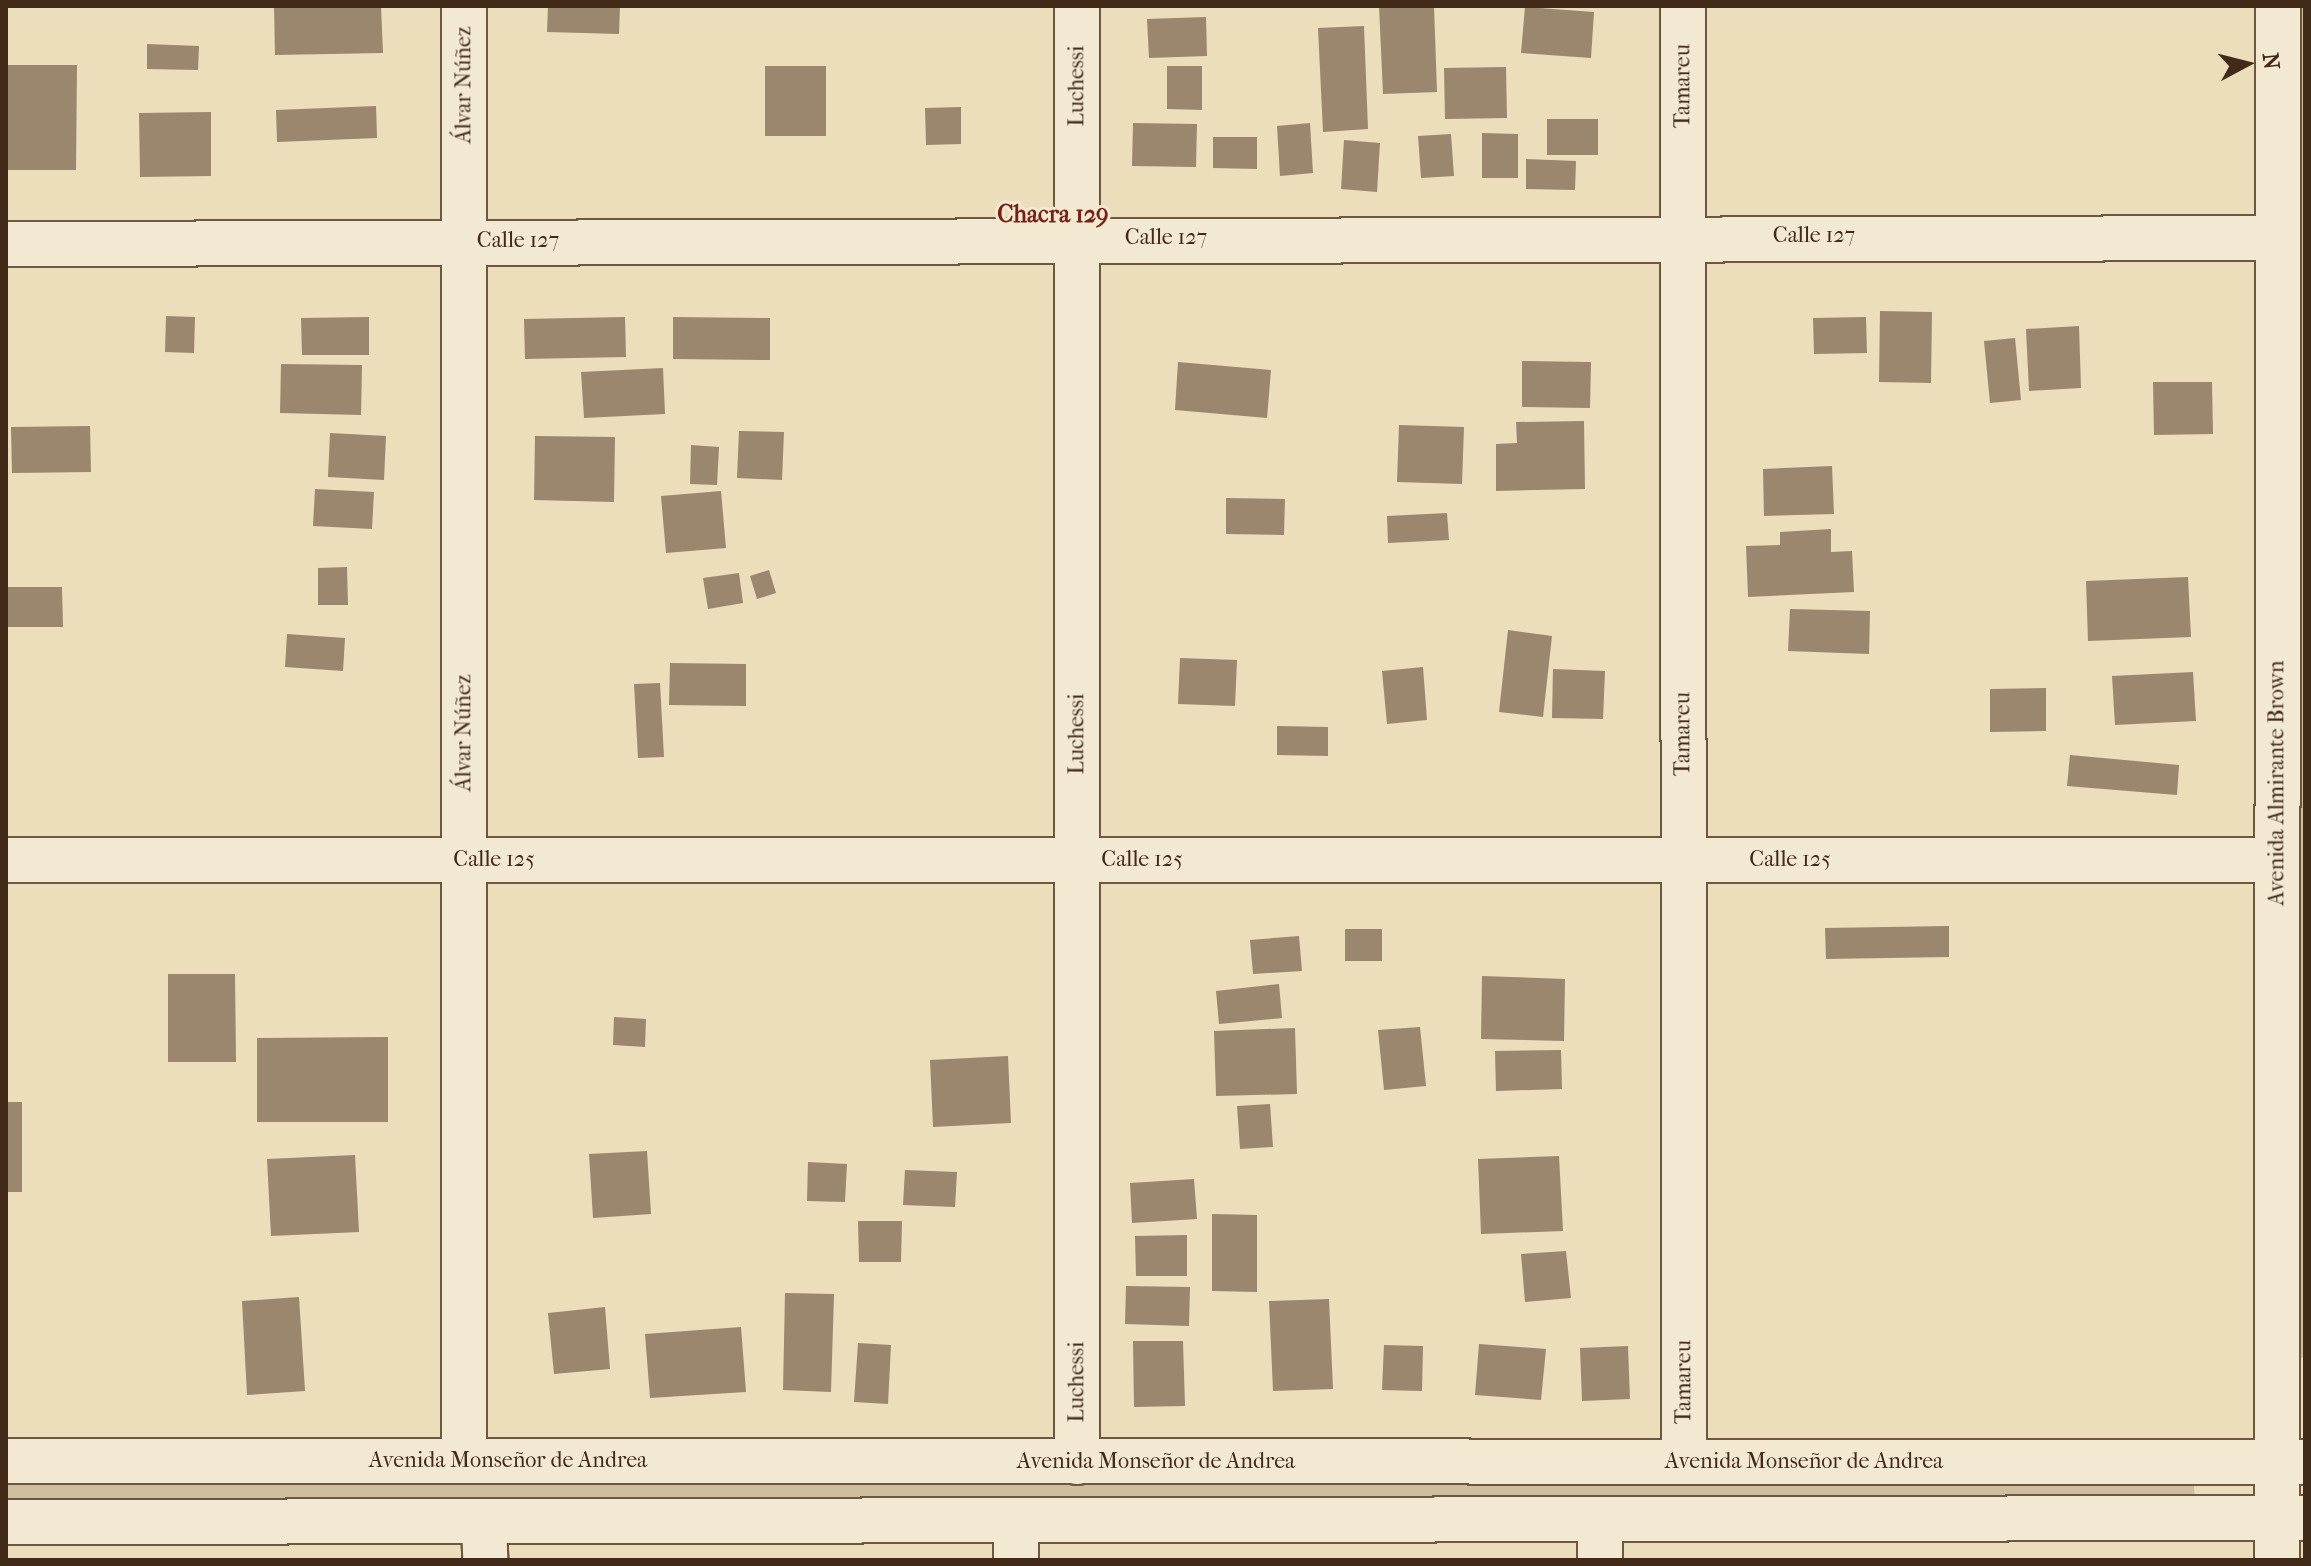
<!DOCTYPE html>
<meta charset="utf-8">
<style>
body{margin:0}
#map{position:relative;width:2311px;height:1566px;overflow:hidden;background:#ecddbb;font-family:"IM FELL French Canon",serif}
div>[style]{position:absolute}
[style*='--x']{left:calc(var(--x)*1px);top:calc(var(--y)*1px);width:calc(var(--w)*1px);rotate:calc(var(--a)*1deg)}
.green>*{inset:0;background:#cfbf9f}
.building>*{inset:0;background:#9a876d}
.roads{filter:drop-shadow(2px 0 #6c5741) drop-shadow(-2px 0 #6c5741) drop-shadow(0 2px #6c5741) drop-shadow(0 -2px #6c5741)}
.minor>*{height:44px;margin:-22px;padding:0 22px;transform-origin:22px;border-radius:22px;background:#f3e9d3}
.secondary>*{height:44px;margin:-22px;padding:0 22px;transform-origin:22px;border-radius:22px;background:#f3e9d3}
span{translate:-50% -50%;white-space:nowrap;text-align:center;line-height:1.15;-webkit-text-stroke:6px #f3e9d3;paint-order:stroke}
.street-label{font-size:22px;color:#412a18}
.neighbourhood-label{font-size:24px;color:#7a1f14;font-weight:700}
.frame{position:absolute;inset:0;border:8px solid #412a18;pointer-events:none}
.north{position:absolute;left:2207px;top:24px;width:80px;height:80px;-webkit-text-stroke:6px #f3e9d3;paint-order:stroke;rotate:83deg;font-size:22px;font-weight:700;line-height:32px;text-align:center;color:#412a18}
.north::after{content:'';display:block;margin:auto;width:28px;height:36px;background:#412a18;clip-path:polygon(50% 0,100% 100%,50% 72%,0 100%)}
</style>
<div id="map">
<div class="green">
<div style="clip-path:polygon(2294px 6px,2305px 6px,2305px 1358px,2293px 1357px)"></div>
<div style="clip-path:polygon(6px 1484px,2194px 1484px,2195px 1506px,6px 1506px)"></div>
</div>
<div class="building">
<div style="clip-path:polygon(274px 6px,381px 6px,383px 53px,275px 55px)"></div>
<div style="clip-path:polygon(548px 6px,620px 6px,619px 34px,547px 32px)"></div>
<div style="clip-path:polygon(1379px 6px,1434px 6px,1437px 92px,1383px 94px)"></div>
<div style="clip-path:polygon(1525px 7px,1594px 12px,1591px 58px,1521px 53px)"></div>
<div style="clip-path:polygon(1206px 17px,1207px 56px,1149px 58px,1147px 19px)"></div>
<div style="clip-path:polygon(1364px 26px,1368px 129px,1323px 132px,1318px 28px)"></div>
<div style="clip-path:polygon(147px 44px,199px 46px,198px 70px,147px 69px)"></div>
<div style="clip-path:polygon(6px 65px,77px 65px,76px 170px,6px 170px)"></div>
<div style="clip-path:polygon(765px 66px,826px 66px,826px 136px,765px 136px)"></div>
<div style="clip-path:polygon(1167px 66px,1202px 66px,1202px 110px,1167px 109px)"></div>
<div style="clip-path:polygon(1506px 67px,1507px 118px,1445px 119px,1444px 68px)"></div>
<div style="clip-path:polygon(376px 106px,377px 138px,277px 142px,276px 110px)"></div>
<div style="clip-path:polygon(961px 107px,961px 144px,926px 145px,925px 108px)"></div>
<div style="clip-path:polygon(211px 112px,211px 176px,140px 177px,139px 113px)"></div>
<div style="clip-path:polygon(1547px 119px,1598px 119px,1598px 155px,1547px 155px)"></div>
<div style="clip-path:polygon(1133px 123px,1197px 124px,1196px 167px,1132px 166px)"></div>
<div style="clip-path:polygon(1310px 123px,1313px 173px,1280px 176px,1277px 126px)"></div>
<div style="clip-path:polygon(1482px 133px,1518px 134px,1518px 178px,1482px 178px)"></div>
<div style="clip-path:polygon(1451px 134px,1454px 176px,1421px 178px,1418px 136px)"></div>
<div style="clip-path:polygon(1213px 137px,1257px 137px,1257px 169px,1213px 168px)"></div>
<div style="clip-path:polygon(1344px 140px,1380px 143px,1377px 192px,1341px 189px)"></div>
<div style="clip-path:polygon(1526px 159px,1576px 161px,1575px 190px,1526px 189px)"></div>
<div style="clip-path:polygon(1880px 311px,1932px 312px,1931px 383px,1879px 382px)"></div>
<div style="clip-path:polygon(166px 316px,195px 317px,194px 353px,165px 352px)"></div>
<div style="clip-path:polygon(369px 317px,369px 355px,302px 355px,301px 318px)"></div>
<div style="clip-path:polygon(625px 317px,626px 357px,525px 359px,524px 319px)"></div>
<div style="clip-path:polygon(673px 317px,770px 318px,770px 360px,673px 359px)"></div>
<div style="clip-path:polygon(1866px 317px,1867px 353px,1814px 354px,1813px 318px)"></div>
<div style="clip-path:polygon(2079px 326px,2081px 388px,2029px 391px,2026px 329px)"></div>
<div style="clip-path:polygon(2015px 338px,2021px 400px,1990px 403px,1984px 341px)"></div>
<div style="clip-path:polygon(1522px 361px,1591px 362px,1590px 408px,1522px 407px)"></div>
<div style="clip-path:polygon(1178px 362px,1271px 370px,1267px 418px,1175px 410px)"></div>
<div style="clip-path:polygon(281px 364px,362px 365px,361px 415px,280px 413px)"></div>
<div style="clip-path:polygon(663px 368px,665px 414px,584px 418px,581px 372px)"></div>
<div style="clip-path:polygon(2153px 382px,2212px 382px,2213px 434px,2154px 435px)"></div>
<div style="clip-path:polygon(1584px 421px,1585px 489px,1496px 491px,1496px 444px,1517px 443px,1516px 422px)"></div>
<div style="clip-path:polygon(1399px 425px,1464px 427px,1462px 484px,1397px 482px)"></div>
<div style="clip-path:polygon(90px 426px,91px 472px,12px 473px,11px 427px)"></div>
<div style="clip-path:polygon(739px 431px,784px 432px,782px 480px,737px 478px)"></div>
<div style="clip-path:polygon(330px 433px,386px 436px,384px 480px,328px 477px)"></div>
<div style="clip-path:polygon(535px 436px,615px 437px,614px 502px,534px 500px)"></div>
<div style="clip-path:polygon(691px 445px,719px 447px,717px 485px,690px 484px)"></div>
<div style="clip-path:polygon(1832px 466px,1834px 514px,1764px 516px,1763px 469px)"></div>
<div style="clip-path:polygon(315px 489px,374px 492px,372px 529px,313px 526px)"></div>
<div style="clip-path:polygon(721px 491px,726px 548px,666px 553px,661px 496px)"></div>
<div style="clip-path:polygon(1226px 498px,1285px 499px,1284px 535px,1226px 534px)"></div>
<div style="clip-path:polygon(1447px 513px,1449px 540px,1388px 543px,1387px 516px)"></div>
<div style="clip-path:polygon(1831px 529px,1831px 552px,1852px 551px,1854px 592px,1748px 597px,1746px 546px,1780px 545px,1780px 532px)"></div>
<div style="clip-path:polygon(347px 567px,348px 605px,318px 605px,318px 568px)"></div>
<div style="clip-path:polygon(769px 570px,776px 593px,757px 599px,750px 576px)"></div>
<div style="clip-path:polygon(739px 573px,743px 603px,708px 609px,703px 578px)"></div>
<div style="clip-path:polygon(2188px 577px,2191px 637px,2088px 641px,2086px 581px)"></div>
<div style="clip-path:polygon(6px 587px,62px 587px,63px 627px,6px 627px)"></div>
<div style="clip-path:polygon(1790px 609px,1870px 611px,1869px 654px,1788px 651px)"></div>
<div style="clip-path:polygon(1508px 630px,1552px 636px,1543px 717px,1499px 712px)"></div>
<div style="clip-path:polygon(287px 634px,345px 638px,343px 671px,285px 667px)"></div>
<div style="clip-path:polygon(1180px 658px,1237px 660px,1235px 706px,1178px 704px)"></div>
<div style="clip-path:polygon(670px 663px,746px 664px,746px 706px,669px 705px)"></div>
<div style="clip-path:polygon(1423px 667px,1427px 720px,1387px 724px,1382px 671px)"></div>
<div style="clip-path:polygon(1553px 669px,1605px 671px,1603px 719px,1552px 718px)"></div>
<div style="clip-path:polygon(2193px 672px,2196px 721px,2115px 725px,2112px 676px)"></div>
<div style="clip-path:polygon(660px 683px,664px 757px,638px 758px,634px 684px)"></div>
<div style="clip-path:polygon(2046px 688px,2046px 731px,1990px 732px,1990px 689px)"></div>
<div style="clip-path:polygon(1277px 726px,1328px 727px,1328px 756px,1277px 755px)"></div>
<div style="clip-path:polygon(2070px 755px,2179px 765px,2177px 795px,2067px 786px)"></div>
<div style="clip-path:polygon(1949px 926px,1949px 957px,1826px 959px,1825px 928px)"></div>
<div style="clip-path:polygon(1345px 929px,1382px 929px,1382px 961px,1345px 961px)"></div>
<div style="clip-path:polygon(1299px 936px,1302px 971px,1253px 974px,1250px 940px)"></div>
<div style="clip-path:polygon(168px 974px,235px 974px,236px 1062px,168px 1062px)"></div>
<div style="clip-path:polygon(1482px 976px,1565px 979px,1564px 1041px,1481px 1039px)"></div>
<div style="clip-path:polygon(1279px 984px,1282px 1018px,1219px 1024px,1216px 991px)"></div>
<div style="clip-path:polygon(614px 1017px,646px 1019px,645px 1047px,613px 1045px)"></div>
<div style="clip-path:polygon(1420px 1027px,1426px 1086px,1384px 1090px,1378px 1030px)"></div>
<div style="clip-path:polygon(1295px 1028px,1297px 1094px,1216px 1096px,1214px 1031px)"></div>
<div style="clip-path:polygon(388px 1037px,388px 1122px,257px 1122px,257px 1038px)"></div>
<div style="clip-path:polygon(1561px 1050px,1562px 1089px,1496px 1091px,1495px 1051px)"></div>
<div style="clip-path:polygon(1008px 1056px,1011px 1123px,933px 1127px,930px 1060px)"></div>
<div style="clip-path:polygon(6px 1102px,22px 1102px,22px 1192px,6px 1192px)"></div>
<div style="clip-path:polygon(1270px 1104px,1273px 1147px,1240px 1149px,1237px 1106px)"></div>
<div style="clip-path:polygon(647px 1151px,651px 1214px,593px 1218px,589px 1154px)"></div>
<div style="clip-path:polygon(355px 1155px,359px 1232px,271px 1236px,267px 1159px)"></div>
<div style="clip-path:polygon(1559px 1156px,1563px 1231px,1481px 1234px,1478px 1159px)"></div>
<div style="clip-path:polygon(808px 1162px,847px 1164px,845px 1202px,807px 1201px)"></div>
<div style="clip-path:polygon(905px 1170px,957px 1172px,955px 1207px,903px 1205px)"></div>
<div style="clip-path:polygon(1194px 1179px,1197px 1219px,1132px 1223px,1130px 1183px)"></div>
<div style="clip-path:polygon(1212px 1214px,1257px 1215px,1257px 1292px,1212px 1291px)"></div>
<div style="clip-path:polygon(858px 1221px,902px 1221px,901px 1262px,859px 1262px)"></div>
<div style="clip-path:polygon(1187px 1235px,1187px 1276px,1136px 1276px,1135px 1236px)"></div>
<div style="clip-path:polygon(1566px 1251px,1571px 1298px,1525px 1302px,1521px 1254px)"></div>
<div style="clip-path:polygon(1126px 1286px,1190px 1287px,1189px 1326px,1125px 1324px)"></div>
<div style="clip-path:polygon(785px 1293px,834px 1294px,831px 1392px,783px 1390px)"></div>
<div style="clip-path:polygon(299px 1297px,305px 1391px,247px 1395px,242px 1301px)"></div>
<div style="clip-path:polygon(1329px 1299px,1333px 1389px,1273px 1391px,1269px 1301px)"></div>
<div style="clip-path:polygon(605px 1307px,610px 1369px,554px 1374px,548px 1313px)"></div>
<div style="clip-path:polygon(741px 1327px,746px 1392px,650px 1398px,645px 1334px)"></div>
<div style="clip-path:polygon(1133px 1341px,1183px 1341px,1185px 1406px,1134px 1407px)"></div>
<div style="clip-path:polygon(858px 1343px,891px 1345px,888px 1404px,854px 1402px)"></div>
<div style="clip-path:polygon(1479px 1344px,1546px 1349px,1541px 1400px,1475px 1395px)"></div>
<div style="clip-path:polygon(1384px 1345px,1423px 1346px,1422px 1391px,1382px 1390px)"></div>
<div style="clip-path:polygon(1628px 1346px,1630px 1399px,1582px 1401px,1580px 1348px)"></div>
</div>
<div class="roads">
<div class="minor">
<div style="--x:464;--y:6;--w:1455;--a:90"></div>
<div style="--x:1077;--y:6;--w:1456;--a:90"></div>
<div style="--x:1683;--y:6;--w:1456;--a:89.96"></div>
<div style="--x:6;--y:244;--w:2272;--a:-0.15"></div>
<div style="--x:6;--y:860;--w:2271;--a:0"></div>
<div style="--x:484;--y:1522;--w:38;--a:88"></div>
<div style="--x:1016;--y:1560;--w:39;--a:-90"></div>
<div style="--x:1600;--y:1560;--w:40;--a:-90"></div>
</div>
<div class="secondary">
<div style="--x:6;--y:1461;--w:2299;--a:0.02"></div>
<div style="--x:6;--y:1522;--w:2299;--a:-0.1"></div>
<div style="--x:2277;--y:1560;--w:1554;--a:-89.96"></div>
</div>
</div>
<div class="street-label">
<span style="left:464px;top:85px;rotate:-90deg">Álvar Núñez</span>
<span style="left:1077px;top:86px;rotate:-90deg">Luchessi</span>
<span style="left:1683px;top:86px;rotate:-90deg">Tamareu</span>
<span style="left:1814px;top:236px">Calle 127</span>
<span style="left:1166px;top:238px">Calle 127</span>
<span style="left:518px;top:241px">Calle 127</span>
<span style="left:464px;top:733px;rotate:-90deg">Álvar Núñez</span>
<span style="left:1077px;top:734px;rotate:-90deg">Luchessi</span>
<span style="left:1683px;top:734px;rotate:-90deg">Tamareu</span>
<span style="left:2277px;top:783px;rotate:-90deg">Avenida Almirante Brown</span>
<span style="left:494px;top:860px">Calle 125</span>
<span style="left:1142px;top:860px">Calle 125</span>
<span style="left:1790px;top:860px">Calle 125</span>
<span style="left:1077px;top:1382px;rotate:-90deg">Luchessi</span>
<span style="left:1684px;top:1382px;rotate:-90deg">Tamareu</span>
<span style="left:508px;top:1461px">Avenida Monseñor de Andrea</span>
<span style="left:1156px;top:1462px">Avenida Monseñor de Andrea</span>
<span style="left:1804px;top:1462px">Avenida Monseñor de Andrea</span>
</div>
<div class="neighbourhood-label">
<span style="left:1053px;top:215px">Chacra 129</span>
</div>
<div class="frame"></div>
<div class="north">N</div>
</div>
